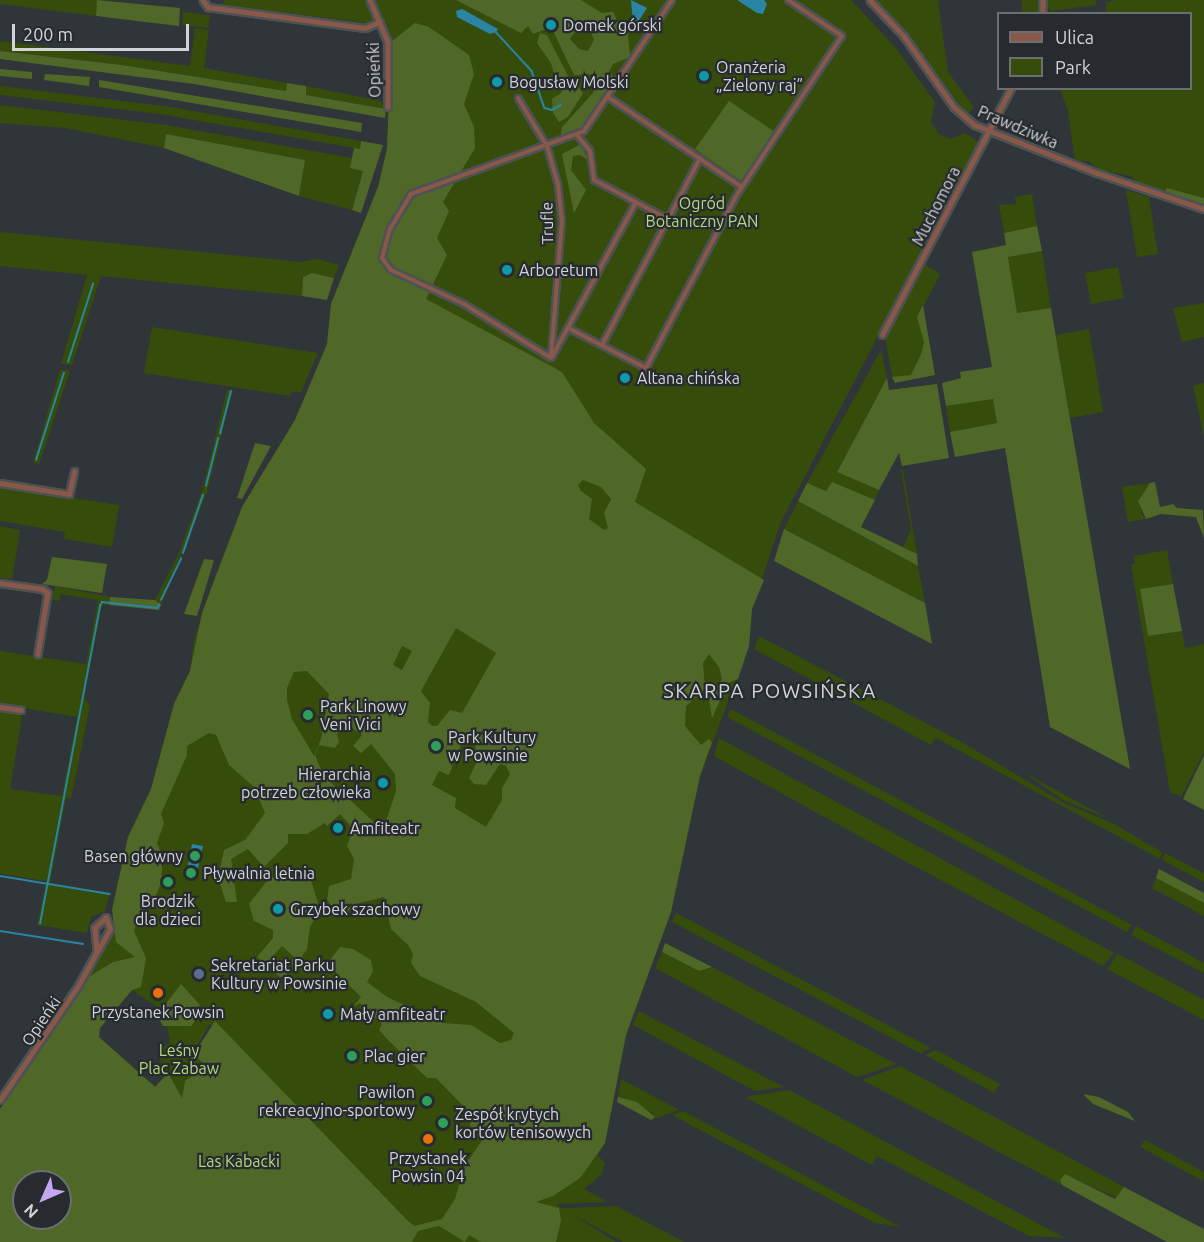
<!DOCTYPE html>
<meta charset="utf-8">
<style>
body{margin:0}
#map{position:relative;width:1204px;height:1242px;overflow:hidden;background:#303539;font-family:Ubuntu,sans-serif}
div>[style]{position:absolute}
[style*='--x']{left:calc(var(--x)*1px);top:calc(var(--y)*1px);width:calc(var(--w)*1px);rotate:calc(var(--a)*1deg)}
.green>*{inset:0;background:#364c0b}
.forest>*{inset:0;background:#4f6827}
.water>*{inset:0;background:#2a85a5}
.stream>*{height:1.5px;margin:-0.75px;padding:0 0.75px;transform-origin:0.75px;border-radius:0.75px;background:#2a85a5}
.roads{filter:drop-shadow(2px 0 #4d5255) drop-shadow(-2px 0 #4d5255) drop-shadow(0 2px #4d5255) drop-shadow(0 -2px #4d5255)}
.pedestrian>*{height:4px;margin:-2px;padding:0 2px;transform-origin:2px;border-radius:2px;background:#895849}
.minor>*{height:4.5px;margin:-2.25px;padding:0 2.25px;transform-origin:2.25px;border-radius:2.25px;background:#895849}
.dots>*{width:16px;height:16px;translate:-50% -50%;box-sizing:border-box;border:3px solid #272b2f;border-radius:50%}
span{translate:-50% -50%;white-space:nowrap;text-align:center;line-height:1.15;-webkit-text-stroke:4.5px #272b2f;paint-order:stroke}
.poi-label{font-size:16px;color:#d2d4d7}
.left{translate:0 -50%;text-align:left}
.right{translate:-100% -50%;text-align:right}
.street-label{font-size:16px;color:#d2d4d7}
.park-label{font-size:16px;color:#b3da7e}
.quarter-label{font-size:20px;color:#d2d4d7;letter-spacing:1.5px}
.legend{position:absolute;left:997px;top:12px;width:195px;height:78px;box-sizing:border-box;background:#272b2f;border:2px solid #6b6f72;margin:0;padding:8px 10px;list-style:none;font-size:18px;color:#d2d4d7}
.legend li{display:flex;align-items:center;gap:12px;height:30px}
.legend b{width:30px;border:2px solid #6b6f72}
.north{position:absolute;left:12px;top:1170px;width:60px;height:60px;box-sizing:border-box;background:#272b2f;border:2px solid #6b6f72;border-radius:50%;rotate:225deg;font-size:16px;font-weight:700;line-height:24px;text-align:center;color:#d2d4d7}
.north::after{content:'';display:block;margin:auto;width:21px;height:27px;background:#c5a7f1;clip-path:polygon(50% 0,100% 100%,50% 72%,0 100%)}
.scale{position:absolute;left:12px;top:24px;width:177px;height:27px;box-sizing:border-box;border:3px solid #d2d4d7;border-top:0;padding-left:8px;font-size:18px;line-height:21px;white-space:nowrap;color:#d2d4d7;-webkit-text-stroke:4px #272b2f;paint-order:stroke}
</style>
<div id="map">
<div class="green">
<div style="clip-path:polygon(0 0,97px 0,96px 16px,0 4px)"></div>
<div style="clip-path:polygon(224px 0,365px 0,373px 20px,367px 23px,223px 5px)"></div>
<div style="clip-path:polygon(evenodd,374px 0,851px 0,895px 47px,935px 102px,931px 122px,939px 134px,950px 139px,965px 133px,979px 142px,780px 524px,752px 609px,749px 646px,700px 776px,671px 912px,626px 1035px,605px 1143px,597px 1155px,605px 1163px,601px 1175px,584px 1189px,607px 1202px,557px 1204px,562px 1208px,616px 1206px,684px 1242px,623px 1242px,572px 1214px,616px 1242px,0 1242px,0 1109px,114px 932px,117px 924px,112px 910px,128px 837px,151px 789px,174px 704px,190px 671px,194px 640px,210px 590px,242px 507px,295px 420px,315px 375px,327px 344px,331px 304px,378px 187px,387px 149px,391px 42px,374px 0,132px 990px,163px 1011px,199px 1005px,167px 1025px,170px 1042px,157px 1054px,167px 1073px,156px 1087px,99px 1037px,100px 1028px,132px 990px,374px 0,210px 1024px,232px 1040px,182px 1099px,185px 1081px,206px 1066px,199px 1058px,198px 1044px,210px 1024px,374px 0,24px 1182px,60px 1182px,60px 1218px,24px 1218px,24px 1182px)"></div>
<div style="clip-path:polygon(876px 0,938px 0,948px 72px,974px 107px,967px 115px,902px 28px)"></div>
<div style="clip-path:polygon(1022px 0,1040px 0,1039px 13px,1022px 14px)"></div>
<div style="clip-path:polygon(1044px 0,1095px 0,1097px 5px,1050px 11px)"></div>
<div style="clip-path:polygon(1114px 0,1204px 0,1204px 198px,1167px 188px,1164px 192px,1137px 184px,1131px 176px,1100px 170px,1088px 161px,1075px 161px,1068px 111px,1060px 89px,1190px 88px,1190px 14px,1099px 13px,1106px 11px,1106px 3px)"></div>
<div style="clip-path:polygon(183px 12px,210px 15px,208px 28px,182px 25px)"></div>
<div style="clip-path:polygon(195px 28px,209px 30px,204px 68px,287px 83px,286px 91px,122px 65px,0 51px,0 41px,190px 66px)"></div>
<div style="clip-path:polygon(0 86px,171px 107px,361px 141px,360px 149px,160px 114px,0 95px)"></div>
<div style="clip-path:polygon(306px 86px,381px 101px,386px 109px,306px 95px)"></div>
<div style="clip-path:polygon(0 105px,166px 125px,352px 158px,351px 168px,363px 170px,352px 210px,299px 196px,305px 160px,166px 134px,164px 148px,65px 128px,0 123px)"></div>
<div style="clip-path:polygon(1126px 190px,1149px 197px,1158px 254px,1137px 257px)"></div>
<div style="clip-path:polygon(1032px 194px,1037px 226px,1004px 233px,999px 205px,1016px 204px,1015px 197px)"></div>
<div style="clip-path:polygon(0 232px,302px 262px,317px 259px,339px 265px,334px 278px,312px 273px,303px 277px,302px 296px,101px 276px,72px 365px,61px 364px,87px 275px,0 266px)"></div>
<div style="clip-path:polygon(1042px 251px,1051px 308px,1017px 313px,1008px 257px)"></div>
<div style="clip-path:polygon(923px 263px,940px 274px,918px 317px,924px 342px,921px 354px,911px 375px,898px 378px,892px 377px,885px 336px)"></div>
<div style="clip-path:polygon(1118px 267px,1124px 298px,1091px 304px,1085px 273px)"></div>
<div style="clip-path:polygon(1204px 303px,1204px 337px,1182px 342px,1173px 308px)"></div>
<div style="clip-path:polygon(152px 327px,248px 342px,318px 353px,301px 392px,292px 392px,290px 396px,144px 373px)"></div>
<div style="clip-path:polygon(1089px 329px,1103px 412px,1070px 418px,1056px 335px)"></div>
<div style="clip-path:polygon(881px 350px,887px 378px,837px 471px,879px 490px,875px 500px,832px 483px,827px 491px,807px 483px)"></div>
<div style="clip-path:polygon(60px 370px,70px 371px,39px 464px,33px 463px)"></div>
<div style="clip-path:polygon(1204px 383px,1204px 437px,1193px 386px)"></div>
<div style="clip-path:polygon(227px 390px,233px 390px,207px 492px,161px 605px,155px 600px,178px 555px,202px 491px)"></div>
<div style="clip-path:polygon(993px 398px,997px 423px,950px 432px,946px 406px)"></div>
<div style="clip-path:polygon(901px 470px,903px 469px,917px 554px,903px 547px,911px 530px)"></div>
<div style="clip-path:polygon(1150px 483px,1141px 496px,1141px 512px,1146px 519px,1128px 522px,1122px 487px)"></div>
<div style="clip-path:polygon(0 487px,119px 505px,112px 547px,64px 539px,65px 532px,0 521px)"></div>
<div style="clip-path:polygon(798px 501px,918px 566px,925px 603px,784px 529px)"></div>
<div style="clip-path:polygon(0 526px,20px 530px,12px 579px,0 578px)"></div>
<div style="clip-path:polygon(1167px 550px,1173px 584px,1140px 590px,1148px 636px,1182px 631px,1185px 648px,1204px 644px,1204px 752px,1181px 797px,1170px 792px,1131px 565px,1135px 564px,1134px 556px)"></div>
<div style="clip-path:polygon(55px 586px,110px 597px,109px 605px,102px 605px,84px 698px,90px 706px,71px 799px,66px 798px,50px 883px,110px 893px,105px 911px,91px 917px,87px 933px,37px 925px,46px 881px,0 874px,0 709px,18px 712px,22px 717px,10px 789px,62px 796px,77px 717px,0 704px,0 651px,86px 664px,98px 600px,61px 594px,59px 601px,52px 600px)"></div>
<div style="clip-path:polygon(759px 636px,960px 741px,1064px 803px,1112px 823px,1162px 852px,1160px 859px,936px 738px,931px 745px,754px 649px)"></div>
<div style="clip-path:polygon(731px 709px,1132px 925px,1127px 932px,727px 717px)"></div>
<div style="clip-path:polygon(719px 738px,1114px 953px,1103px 966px,899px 858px,714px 756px)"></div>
<div style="clip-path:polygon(1023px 772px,1109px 819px,1063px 800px)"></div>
<div style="clip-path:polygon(1165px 853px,1204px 873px,1204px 882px,1162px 860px)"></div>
<div style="clip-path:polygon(1156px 878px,1204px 903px,1204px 916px,1152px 888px)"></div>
<div style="clip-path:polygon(676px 913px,931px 1048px,920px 1053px,672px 922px)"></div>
<div style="clip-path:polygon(1136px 926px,1204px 963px,1204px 973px,1131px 935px)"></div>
<div style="clip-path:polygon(662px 952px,699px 971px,712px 967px,896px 1064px,857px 1077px,655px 968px)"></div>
<div style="clip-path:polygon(1118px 954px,1204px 1000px,1204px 1020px,1107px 969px)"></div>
<div style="clip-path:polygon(639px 1011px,784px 1087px,755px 1091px,633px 1025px)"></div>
<div style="clip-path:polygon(936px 1050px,1000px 1084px,994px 1093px,925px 1055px)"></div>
<div style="clip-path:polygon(900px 1066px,1124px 1187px,1118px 1198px,1065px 1175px,1062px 1185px,862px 1080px)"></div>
<div style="clip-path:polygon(621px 1079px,679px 1110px,651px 1120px,653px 1113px,618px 1097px)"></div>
<div style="clip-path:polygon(789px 1090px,1065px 1238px,1029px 1236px,877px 1156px,872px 1165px,745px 1097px)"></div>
<div style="clip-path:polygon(683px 1111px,901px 1227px,875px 1223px,672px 1115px)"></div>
<div style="clip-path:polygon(1145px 1140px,1204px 1172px,1203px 1181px,1140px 1147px)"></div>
</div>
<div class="forest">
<div style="clip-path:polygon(97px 0,180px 8px,179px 26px,96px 16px)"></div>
<div style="clip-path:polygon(evenodd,456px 0,581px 0,602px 13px,613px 12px,618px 22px,627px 24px,630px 57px,613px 64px,609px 71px,616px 81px,585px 128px,560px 139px,562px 127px,593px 93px,596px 74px,574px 75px,554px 33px,546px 29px,533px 34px,528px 26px,521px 33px,456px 0,578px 27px,590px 30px,594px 40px,588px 51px,579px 49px,570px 39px,578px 27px)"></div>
<div style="clip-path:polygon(evenodd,415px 23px,429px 27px,469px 55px,474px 74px,464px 104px,474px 127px,475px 148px,443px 202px,449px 211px,437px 238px,447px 255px,426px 299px,562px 372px,594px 423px,646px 469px,635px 502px,764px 580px,752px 609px,749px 646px,738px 679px,728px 683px,712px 718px,709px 700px,722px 679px,719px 667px,709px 654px,703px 663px,705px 689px,686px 706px,685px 726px,701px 745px,709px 739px,712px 742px,700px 776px,671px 912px,626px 1035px,605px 1143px,580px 1178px,553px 1196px,536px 1202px,559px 1208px,561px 1221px,556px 1242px,481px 1242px,469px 1235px,465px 1242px,439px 1226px,418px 1231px,412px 1242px,0 1242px,0 1109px,87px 978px,113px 962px,135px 957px,116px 942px,112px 910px,128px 837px,151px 789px,174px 704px,190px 671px,202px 613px,242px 507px,295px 420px,327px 344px,331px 304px,378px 187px,387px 149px,391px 42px,415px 23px,583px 480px,601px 487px,611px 499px,604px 513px,608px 528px,604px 530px,589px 519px,592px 499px,581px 491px,578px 485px,583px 480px,415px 23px,456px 628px,496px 653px,462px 713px,450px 710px,437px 726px,432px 726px,428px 722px,430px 703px,421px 691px,456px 628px,415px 23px,402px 646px,412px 651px,402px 670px,393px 665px,402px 646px,415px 23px,307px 671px,329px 694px,321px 739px,314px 756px,292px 719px,287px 700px,287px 688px,294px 672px,307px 671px,415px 23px,346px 723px,362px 735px,353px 746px,361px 753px,371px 744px,395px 774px,396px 791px,386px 821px,375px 823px,323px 775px,315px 755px,319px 745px,335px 748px,339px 742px,337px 734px,346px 723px,415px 23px,209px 733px,216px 735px,229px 765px,254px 787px,265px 813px,245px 840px,224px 850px,218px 878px,226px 902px,237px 902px,231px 859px,248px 849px,264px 867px,288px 843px,288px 834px,307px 834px,325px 823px,327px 826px,340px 814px,353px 828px,347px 846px,354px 859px,351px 879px,329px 886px,327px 900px,335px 910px,344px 914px,356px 904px,384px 897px,391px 929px,409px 946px,413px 954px,411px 963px,420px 976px,476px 1002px,514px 1033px,511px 1040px,500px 1043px,471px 1025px,443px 1023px,387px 997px,367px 982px,373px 971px,371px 960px,353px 949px,340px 947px,327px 964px,361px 997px,353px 1007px,360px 1003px,382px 1024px,379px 1030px,387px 1039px,427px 1078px,436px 1078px,472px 1115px,470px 1125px,483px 1139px,464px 1167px,455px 1199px,442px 1219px,414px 1226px,408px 1221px,215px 1021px,194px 1054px,206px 1066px,185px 1081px,182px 1098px,168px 1073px,155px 1087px,99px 1037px,100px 1028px,132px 990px,141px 987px,146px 958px,134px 931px,144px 900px,155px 898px,161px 883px,163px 857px,157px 843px,164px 823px,161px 814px,187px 755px,187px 746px,209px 733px,415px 23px,465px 735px,474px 737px,477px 761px,469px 778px,474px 784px,486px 785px,500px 764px,506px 766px,510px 774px,502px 788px,502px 800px,486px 827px,455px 808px,456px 798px,432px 785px,439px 771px,449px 775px,465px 735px,415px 23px,24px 1182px,60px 1182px,60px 1218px,24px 1218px,24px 1182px)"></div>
<div style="clip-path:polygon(540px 33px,547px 35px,569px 78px,553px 83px,555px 78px,551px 63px,537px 43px)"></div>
<div style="clip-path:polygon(0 51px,122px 65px,286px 91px,287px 83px,306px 86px,306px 95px,386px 109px,385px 118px,194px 84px,0 59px)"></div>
<div style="clip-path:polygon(0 69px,32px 72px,32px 79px,0 76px)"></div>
<div style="clip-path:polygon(45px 74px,90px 77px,89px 86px,44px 80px)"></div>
<div style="clip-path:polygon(99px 80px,362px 123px,361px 132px,99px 87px)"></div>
<div style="clip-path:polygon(573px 81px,583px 93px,568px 117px,559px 122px,553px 113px,552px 99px,561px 93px,563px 85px)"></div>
<div style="clip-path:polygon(729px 101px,775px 132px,741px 181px,695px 149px)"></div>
<div style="clip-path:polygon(166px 134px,305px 160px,299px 196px,164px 148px)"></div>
<div style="clip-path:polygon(361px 141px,383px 145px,361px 213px,352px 210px,363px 171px,350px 168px,354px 148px,360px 149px)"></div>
<div style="clip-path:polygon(581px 144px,588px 160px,580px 155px,573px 156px,571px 170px,586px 190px,574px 213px,562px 154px)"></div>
<div style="clip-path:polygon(1167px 188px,1204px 198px,1204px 205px,1164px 192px)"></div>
<div style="clip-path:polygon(1037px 226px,1042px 251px,1008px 257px,1017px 313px,1051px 308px,1130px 769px,1050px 727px,1005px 448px,955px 457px,950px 432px,997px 423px,993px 399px,946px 406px,942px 383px,961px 378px,960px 372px,992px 367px,972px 252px,1006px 245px,1004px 233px)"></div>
<div style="clip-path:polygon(312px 273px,334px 278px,327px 300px,302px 296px,303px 277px)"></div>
<div style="clip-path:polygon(923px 305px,935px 375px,895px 383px,892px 377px,911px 375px,921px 354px,924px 342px,917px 317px)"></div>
<div style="clip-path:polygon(887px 378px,889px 390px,937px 384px,949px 458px,902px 466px,899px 453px,879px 490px,837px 472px)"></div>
<div style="clip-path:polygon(255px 443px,271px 446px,242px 499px,237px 498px)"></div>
<div style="clip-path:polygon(832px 482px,875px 500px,861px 527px,917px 554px,918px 566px,798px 501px,807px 483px,826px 491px)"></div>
<div style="clip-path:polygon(1155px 482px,1160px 507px,1173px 504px,1177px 508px,1203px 510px,1204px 538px,1196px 517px,1161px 514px,1146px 519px,1138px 501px,1150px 483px)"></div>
<div style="clip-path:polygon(784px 529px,925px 603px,932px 644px,774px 561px)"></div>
<div style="clip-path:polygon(52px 557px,107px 564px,102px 593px,42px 584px,47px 580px)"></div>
<div style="clip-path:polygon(204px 559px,214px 560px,197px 616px,184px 614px)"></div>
<div style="clip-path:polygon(1173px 584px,1182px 631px,1148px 636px,1140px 589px)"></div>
<div style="clip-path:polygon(110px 597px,155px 600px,161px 605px,159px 610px,109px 605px)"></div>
<div style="clip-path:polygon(1204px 755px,1204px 810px,1183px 799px)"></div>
<div style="clip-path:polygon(287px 868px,309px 874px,320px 909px,310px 927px,307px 949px,295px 967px,290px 963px,294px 957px,282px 946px,271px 958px,286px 971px,287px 975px,280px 977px,257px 957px,273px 938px,273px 930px,254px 921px,249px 904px,267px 881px)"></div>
<div style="clip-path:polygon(1159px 869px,1204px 893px,1204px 903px,1156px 878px)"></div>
<div style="clip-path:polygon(665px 943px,712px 967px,699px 971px,662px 952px)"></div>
<div style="clip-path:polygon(181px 984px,200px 1005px,195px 1010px,200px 1015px,191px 1026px,163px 1026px,157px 1015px)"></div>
<div style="clip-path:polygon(1083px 1094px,1099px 1097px,1128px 1112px,1135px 1121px,1093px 1104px)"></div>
<div style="clip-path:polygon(618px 1097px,637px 1102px,655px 1117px,651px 1120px,617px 1102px)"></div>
<div style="clip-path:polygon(1065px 1174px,1115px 1199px,1124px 1187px,1204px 1229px,1204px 1242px,1167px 1242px,1062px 1185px,1060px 1180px)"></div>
</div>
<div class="water">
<div style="clip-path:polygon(631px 0,647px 8px,638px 22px,633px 23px)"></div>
<div style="clip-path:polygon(737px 0,764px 0,767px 4px,763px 14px,757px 13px)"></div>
<div style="clip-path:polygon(462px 9px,498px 29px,496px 32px,490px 34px,457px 17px,456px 11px)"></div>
<div style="clip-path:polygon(192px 844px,203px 846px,198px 868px,188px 865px)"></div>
</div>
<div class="stream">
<div style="--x:496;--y:32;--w:53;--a:47.3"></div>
<div style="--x:532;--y:71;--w:39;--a:71"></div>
<div style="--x:545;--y:108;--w:7;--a:16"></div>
<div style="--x:552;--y:110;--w:10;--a:-29"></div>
<div style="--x:68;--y:362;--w:82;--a:-72.2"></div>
<div style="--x:220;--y:434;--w:44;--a:-75.7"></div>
<div style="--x:36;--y:460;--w:91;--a:-72.2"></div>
<div style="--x:206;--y:486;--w:49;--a:-75.7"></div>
<div style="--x:183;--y:553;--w:61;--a:-71"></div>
<div style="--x:161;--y:600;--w:46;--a:-64"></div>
<div style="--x:0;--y:876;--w:111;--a:9.3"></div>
<div style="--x:40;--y:924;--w:324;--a:-79.3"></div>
<div style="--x:100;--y:606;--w:4;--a:-63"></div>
<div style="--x:102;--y:602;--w:55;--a:6.2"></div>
<div style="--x:157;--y:608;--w:4;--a:-56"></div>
<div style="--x:0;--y:931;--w:84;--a:8.9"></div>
</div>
<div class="roads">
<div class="pedestrian">
<div style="--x:608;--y:97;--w:161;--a:33.9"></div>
<div style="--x:518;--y:98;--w:56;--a:58.9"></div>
<div style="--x:547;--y:146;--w:40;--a:74"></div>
<div style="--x:558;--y:184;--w:36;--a:84"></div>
<div style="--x:562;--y:220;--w:138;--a:94.6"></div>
<div style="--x:577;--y:135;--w:21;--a:51"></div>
<div style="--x:590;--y:151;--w:29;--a:82"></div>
<div style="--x:594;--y:180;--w:84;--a:27.8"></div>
<div style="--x:570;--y:329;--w:85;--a:27.2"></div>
<div style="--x:646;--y:368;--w:198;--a:-62.3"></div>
<div style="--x:738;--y:193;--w:188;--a:-56.5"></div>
<div style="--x:842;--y:36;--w:65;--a:-146.3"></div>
<div style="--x:602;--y:345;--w:211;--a:-62.3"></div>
<div style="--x:552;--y:357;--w:176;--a:-61.5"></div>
<div style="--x:551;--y:358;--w:102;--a:-148.2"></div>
<div style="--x:464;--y:304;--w:81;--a:-155"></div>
<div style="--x:391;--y:270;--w:15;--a:-127"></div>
<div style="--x:382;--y:258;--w:30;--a:-75"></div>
<div style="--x:390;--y:229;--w:41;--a:-59"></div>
<div style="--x:411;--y:194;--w:184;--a:-20"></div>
<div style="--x:584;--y:131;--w:158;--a:-56.1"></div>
</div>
<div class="minor">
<div style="--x:203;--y:0;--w:9;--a:54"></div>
<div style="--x:208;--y:7;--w:158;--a:7.6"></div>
<div style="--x:365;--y:28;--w:16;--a:-22"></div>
<div style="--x:370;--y:0;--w:46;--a:66.8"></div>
<div style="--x:388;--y:42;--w:65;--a:90"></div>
<div style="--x:870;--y:0;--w:50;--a:46.6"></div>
<div style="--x:904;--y:36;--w:87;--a:54.8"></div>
<div style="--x:954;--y:107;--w:28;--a:41"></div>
<div style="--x:975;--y:125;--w:131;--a:21.5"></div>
<div style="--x:1097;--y:173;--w:113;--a:18.6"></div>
<div style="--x:1043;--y:0;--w:14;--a:90"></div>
<div style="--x:882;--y:335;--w:279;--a:-62.4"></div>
<div style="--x:0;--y:483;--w:70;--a:9.1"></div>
<div style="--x:69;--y:494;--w:23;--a:-77"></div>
<div style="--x:0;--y:583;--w:43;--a:7.9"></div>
<div style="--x:43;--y:589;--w:6;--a:39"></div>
<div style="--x:48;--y:593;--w:62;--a:99.3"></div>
<div style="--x:0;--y:707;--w:21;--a:8"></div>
<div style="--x:0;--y:1100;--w:138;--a:-55.6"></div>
<div style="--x:78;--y:986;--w:39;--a:-61"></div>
<div style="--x:97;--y:952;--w:16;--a:-60"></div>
<div style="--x:105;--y:938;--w:10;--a:-61"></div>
<div style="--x:110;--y:929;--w:12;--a:-110"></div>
<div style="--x:106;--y:918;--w:15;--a:138"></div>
<div style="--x:95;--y:928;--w:24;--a:85"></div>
</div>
</div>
<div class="dots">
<div style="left:551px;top:25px;background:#0f9aa8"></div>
<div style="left:704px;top:76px;background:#0f9aa8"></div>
<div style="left:497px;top:82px;background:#0f9aa8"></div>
<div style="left:507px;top:270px;background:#0f9aa8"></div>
<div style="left:625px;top:378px;background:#0f9aa8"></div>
<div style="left:308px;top:715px;background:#2e9e5b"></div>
<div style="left:436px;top:746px;background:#2e9e5b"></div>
<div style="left:383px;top:783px;background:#0f9aa8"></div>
<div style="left:338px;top:828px;background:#0f9aa8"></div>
<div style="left:195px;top:856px;background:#2e9e5b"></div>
<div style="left:191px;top:873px;background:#2e9e5b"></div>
<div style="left:168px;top:882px;background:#2e9e5b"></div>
<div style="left:278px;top:909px;background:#0f9aa8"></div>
<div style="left:199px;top:974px;background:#5c6f8a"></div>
<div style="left:158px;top:993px;background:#e8710a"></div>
<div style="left:328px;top:1014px;background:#0f9aa8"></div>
<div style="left:352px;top:1056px;background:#2e9e5b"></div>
<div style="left:427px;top:1101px;background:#2e9e5b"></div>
<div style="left:443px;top:1123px;background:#2e9e5b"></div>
<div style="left:428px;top:1139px;background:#e8710a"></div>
</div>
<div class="poi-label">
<span class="left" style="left:563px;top:25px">Domek górski</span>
<span class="left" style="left:716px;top:76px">Oranżeria<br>„Zielony raj”</span>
<span class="left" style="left:509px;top:82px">Bogusław Molski</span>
<span class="left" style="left:519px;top:270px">Arboretum</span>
<span class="left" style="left:637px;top:378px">Altana chińska</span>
<span class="left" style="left:320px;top:715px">Park Linowy<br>Veni Vici</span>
<span class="left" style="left:448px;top:746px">Park Kultury<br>w Powsinie</span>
<span class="right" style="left:371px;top:783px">Hierarchia<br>potrzeb człowieka</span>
<span class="left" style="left:350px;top:828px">Amfiteatr</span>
<span class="right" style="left:183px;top:856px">Basen główny</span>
<span class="left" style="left:203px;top:873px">Pływalnia letnia</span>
<span style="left:168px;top:910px">Brodzik<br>dla dzieci</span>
<span class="left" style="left:290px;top:909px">Grzybek szachowy</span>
<span class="left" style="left:211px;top:974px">Sekretariat Parku<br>Kultury w Powsinie</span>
<span style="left:158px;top:1012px">Przystanek Powsin</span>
<span class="left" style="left:340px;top:1014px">Mały amfiteatr</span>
<span class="left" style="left:364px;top:1056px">Plac gier</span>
<span class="right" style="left:415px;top:1101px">Pawilon<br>rekreacyjno-sportowy</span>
<span class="left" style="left:455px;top:1123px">Zespół krytych<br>kortów tenisowych</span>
<span style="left:428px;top:1167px">Przystanek<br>Powsin 04</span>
</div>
<div class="street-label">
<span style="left:374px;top:70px;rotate:-92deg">Opieńki</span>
<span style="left:1018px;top:127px;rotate:23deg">Prawdziwka</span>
<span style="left:936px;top:206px;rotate:-63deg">Muchomora</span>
<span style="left:547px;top:223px;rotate:-91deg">Trufle</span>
<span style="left:41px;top:1021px;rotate:-56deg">Opieńki</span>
</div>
<div class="park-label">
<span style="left:702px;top:212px">Ogród<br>Botaniczny PAN</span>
<span style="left:179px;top:1059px">Leśny<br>Plac Zabaw</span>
<span style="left:239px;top:1161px">Las Kabacki</span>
</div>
<div class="quarter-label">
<span style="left:770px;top:690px">SKARPA POWSIŃSKA</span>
</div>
<ul class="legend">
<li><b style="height:8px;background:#895849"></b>Ulica</li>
<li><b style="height:16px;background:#364c0b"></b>Park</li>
</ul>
<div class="north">N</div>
<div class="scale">200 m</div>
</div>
